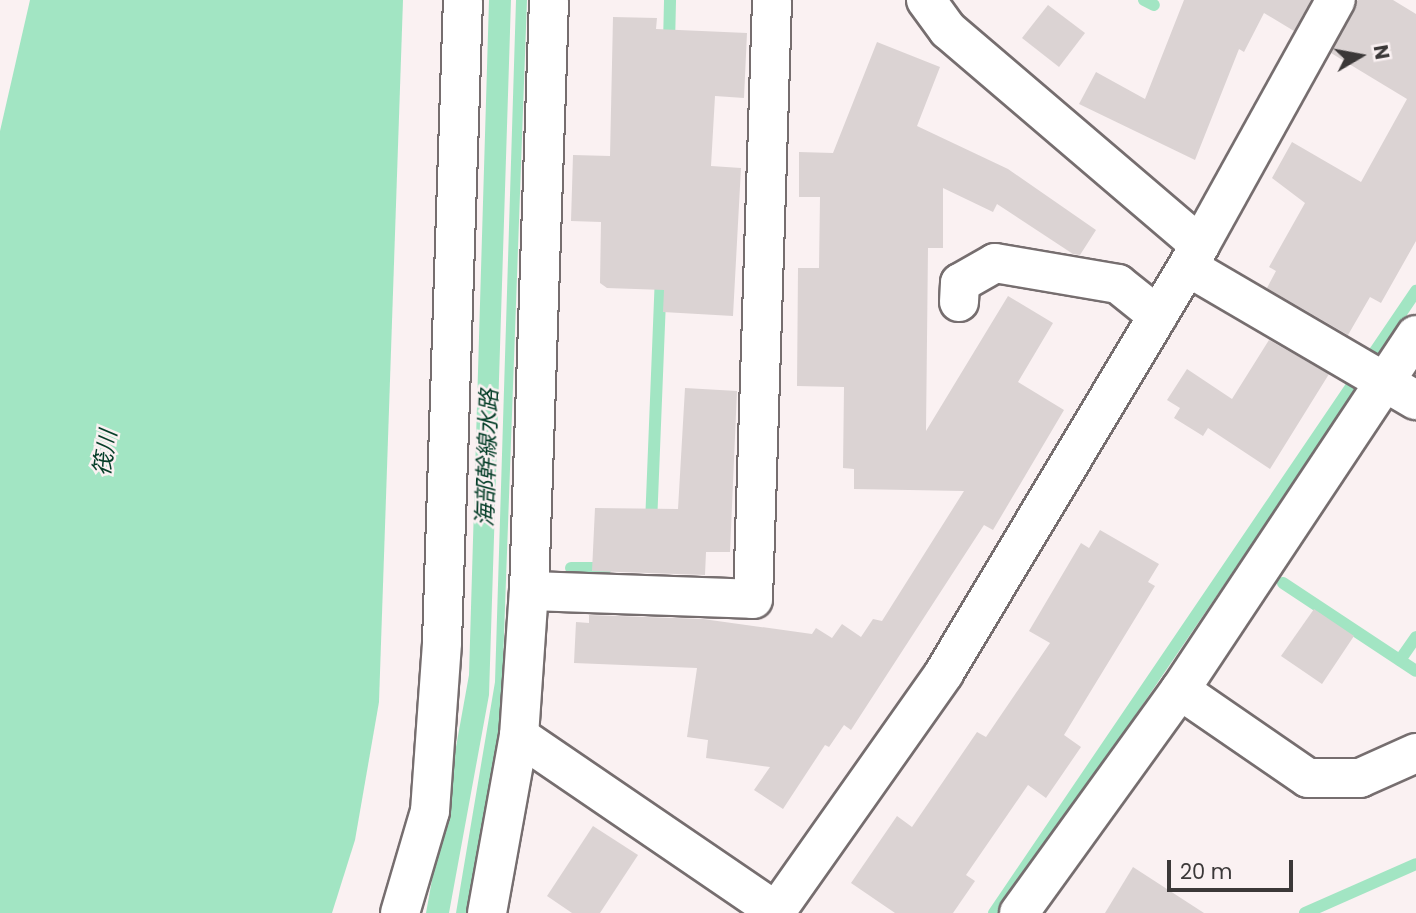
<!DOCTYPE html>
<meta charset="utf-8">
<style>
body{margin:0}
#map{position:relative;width:1416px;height:913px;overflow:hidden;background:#faf1f2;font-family:Poppins,"Noto Sans JP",sans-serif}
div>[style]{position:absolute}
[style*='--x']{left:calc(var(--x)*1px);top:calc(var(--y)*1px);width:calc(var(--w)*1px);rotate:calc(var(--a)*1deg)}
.water>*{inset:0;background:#a2e5c3}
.stream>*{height:12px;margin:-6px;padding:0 6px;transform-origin:6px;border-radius:6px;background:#a2e5c3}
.building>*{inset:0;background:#dbd3d3}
.roads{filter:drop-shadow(2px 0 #766e6f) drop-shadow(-2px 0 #766e6f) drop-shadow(0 2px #766e6f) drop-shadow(0 -2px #766e6f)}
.minor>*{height:38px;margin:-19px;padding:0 19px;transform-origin:19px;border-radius:19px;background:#fff}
span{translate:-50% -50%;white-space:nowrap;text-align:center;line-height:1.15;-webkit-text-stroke:5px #faf1f2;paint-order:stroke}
.water-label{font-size:23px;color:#053e28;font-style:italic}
.north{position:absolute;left:1325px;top:21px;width:70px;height:70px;-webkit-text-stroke:5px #faf1f2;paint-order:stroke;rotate:80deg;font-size:19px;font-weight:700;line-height:28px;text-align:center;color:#3b3838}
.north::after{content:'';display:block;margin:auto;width:24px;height:32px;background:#3b3838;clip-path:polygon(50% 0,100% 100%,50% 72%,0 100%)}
.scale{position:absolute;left:1167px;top:860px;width:126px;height:32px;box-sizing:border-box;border:4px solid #3b3838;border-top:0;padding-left:9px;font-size:21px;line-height:24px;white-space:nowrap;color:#3b3838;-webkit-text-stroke:5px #faf1f2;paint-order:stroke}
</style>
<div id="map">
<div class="water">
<div style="clip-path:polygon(30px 0,403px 0,379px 702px,355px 840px,332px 913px,0 913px,0 131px)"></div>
<div style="clip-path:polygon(489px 0,511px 0,489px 695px,449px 913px,426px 913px,469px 675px)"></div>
<div style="clip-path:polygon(516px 0,527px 0,501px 718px,469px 913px,456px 913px,495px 682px)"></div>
</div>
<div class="stream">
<div style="--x:1144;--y:0;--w:11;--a:27"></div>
<div style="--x:669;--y:45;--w:45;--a:-88.7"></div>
<div style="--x:651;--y:524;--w:251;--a:-87.7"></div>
<div style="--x:571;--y:568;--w:35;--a:0"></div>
<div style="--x:1283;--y:583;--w:159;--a:33.5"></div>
<div style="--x:1400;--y:660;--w:28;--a:-55"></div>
<div style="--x:994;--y:913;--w:752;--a:-55.84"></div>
<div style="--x:1305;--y:913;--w:121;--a:-23.8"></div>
</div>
<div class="building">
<div style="clip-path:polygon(1184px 0,1311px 0,1294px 31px,1264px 13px,1244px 52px,1239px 49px,1195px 160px,1079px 104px,1096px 72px,1145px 99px)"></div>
<div style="clip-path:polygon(1358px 0,1393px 0,1416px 14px,1416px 241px,1381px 303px,1370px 297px,1348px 335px,1267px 288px,1276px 271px,1269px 267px,1305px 203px,1272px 178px,1292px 142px,1361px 182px,1407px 99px,1331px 53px)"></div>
<div style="clip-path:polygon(1048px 5px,1085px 33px,1059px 67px,1022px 38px)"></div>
<div style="clip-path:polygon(613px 17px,657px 18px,656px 29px,747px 33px,744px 98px,715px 96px,711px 166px,741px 168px,733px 316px,663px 312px,664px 290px,607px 288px,600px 283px,601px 222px,571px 221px,573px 155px,610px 156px)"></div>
<div style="clip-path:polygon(877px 42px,940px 67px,917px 126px,1008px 169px,1096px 230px,1080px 255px,1073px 254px,997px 204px,993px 212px,943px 188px,943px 248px,928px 248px,926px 431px,1008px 296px,1053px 323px,1018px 382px,1064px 410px,993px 530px,984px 525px,851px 730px,844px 725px,829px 747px,825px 745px,783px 809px,754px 790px,770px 767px,706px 758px,708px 740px,687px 737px,697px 668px,574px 663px,576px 622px,589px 623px,589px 615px,703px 619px,812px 634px,816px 628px,832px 638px,842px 624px,861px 637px,873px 619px,882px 621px,964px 491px,854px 489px,854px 469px,843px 468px,844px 387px,797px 386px,798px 268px,819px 268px,820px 197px,799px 197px,799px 152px,833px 153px)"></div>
<div style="clip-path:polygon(1269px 340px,1329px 374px,1270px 469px,1208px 428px,1203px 436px,1174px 418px,1180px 408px,1167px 400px,1187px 369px,1232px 399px)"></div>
<div style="clip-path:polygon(685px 388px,737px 391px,730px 552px,706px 552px,705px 575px,592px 571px,595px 508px,678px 509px)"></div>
<div style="clip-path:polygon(1100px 530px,1159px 564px,1148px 582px,1155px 586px,1064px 735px,1081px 747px,1046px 798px,1028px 785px,966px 875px,975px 881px,953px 913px,895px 913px,851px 883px,897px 816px,912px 827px,977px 732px,986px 737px,1050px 643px,1029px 631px,1081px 543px,1089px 548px)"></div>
<div style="clip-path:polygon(1314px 609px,1354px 636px,1322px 684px,1281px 656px)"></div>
<div style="clip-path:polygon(593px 826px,638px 855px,600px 913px,572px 913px,547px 896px)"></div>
<div style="clip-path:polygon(1133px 867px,1204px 913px,1105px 913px)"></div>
</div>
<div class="roads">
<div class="minor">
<div style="--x:926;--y:0;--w:37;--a:54"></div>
<div style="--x:948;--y:30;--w:331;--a:40.5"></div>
<div style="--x:1188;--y:267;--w:264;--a:30.3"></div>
<div style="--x:959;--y:302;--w:19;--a:-87"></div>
<div style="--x:960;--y:283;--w:40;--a:-29.7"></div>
<div style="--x:995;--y:263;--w:125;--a:9.7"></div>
<div style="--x:1118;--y:284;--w:51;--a:38.7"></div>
<div style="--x:529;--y:591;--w:224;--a:2"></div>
<div style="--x:753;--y:599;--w:599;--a:-88.18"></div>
<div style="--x:1180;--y:690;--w:155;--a:34.5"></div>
<div style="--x:1308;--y:778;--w:52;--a:0"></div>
<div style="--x:1360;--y:778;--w:61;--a:-24.1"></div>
<div style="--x:519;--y:736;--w:311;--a:34.3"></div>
<div style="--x:400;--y:913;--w:106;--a:-73.6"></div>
<div style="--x:430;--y:811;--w:169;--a:-85.9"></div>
<div style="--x:442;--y:642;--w:642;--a:-88.13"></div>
<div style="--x:487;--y:913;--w:180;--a:-79.8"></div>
<div style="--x:519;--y:736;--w:145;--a:-86.1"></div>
<div style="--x:529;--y:591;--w:591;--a:-88.06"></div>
<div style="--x:775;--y:913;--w:294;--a:-54.8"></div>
<div style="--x:944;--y:673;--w:499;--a:-59.1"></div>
<div style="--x:1200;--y:245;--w:280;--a:-61"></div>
<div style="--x:1019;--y:913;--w:275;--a:-54.2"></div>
<div style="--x:1180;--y:690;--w:426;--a:-56.4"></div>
</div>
</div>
<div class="water-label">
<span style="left:105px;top:453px;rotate:-81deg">筏川</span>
<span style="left:487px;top:458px;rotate:-88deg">海部幹線水路</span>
</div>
<div class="north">N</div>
<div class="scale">20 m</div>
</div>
